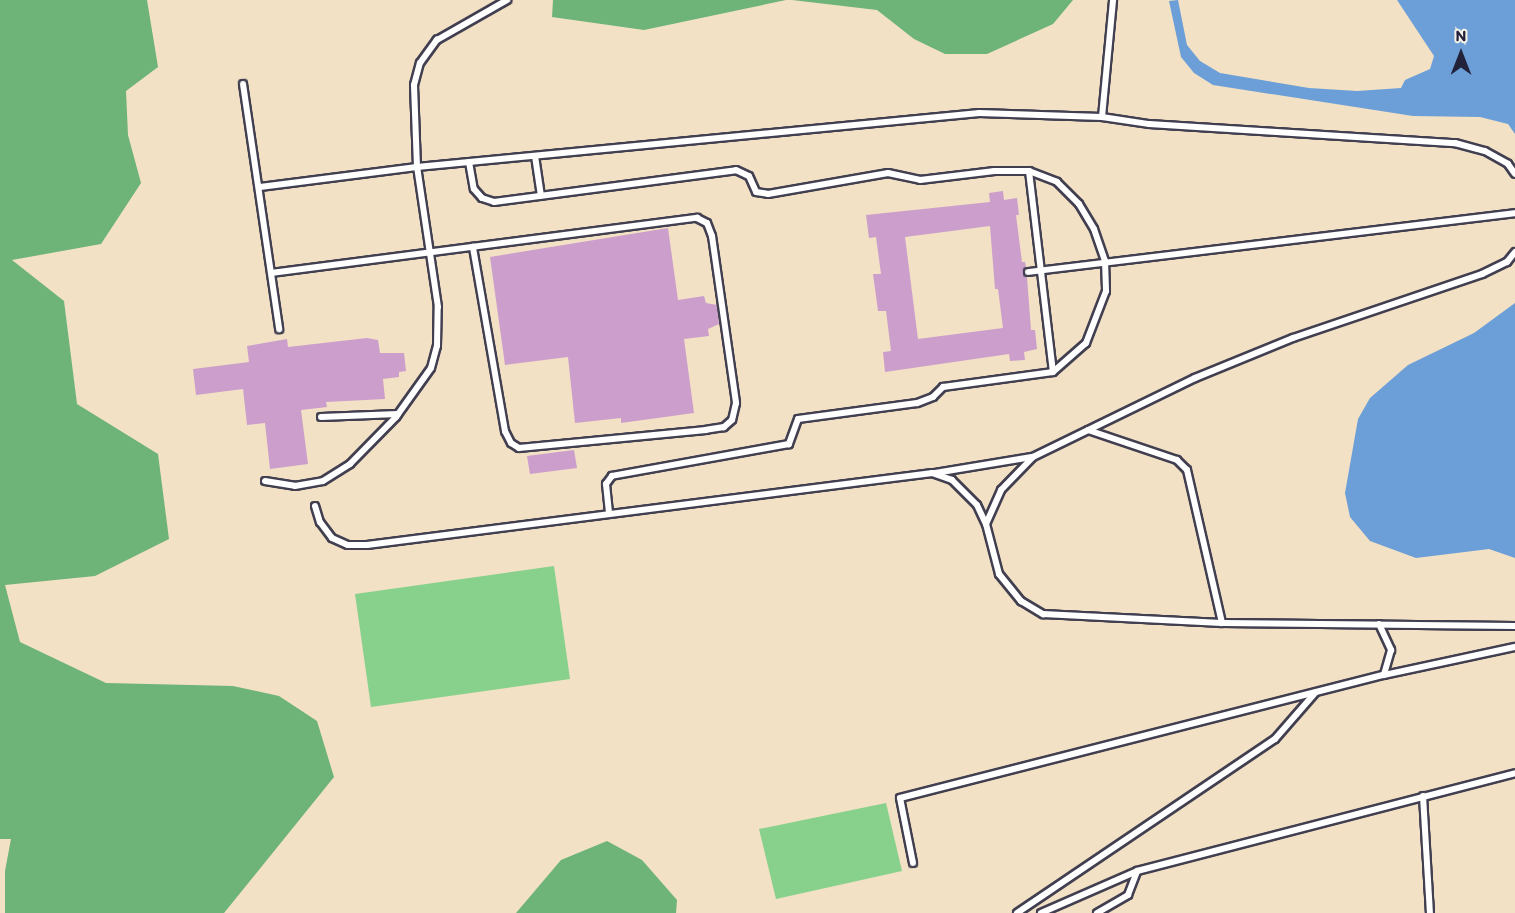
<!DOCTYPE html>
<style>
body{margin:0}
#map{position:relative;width:1515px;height:913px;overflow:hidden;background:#f2e1c5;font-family:Itim,sans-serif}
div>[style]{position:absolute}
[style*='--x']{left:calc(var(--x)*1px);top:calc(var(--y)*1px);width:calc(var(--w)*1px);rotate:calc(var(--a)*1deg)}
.green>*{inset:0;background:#88d18c}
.forest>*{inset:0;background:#6eb378}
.water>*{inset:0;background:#6c9fd7}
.building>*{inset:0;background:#cc9ecb}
.roads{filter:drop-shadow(2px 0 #413f50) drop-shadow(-2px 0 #413f50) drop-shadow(0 2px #413f50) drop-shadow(0 -2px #413f50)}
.service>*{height:6px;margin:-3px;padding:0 3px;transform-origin:3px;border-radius:3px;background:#fff}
span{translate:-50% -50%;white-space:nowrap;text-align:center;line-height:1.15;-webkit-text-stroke:5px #f7f3e8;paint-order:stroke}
.north{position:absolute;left:1431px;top:24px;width:60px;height:60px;-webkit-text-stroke:4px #f7f3e8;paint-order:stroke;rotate:0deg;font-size:16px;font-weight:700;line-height:24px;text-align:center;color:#22223b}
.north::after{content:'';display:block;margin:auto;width:21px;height:27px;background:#22223b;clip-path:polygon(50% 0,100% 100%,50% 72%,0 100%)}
</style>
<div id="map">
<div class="green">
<div style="clip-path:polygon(554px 566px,570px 679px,371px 707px,355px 594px)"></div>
<div style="clip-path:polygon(886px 803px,902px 871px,776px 899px,759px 829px)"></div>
</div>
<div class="forest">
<div style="clip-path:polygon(0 0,147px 0,158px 67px,126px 91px,128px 135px,141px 183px,101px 244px,12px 260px,64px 301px,77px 404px,158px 454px,169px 539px,95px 576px,5px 585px,20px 642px,106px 683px,233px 686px,279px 696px,317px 721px,334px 777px,224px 913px,5px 913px,5px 871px,11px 839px,0 839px)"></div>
<div style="clip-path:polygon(553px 0,786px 0,644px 30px,552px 17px)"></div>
<div style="clip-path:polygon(792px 0,1073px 0,1053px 24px,987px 54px,945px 54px,914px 39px,877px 10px)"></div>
<div style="clip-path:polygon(607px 841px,642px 860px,677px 900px,676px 913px,516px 913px,561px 860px)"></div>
</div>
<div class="water">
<div style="clip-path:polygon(1178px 0,1187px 45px,1200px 61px,1220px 73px,1309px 88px,1357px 91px,1401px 88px,1405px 80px,1430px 69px,1434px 56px,1397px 0,1515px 0,1515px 134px,1508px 124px,1480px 117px,1413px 116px,1213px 85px,1194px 73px,1181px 57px,1169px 1px)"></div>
<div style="clip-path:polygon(1515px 303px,1515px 558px,1489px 549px,1416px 558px,1370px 541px,1350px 517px,1345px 493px,1358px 419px,1370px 398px,1408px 365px,1474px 333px)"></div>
</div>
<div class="building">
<div style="clip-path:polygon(evenodd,1003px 191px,1004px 200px,1017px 198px,1019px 215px,1016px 215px,1022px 262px,1025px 262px,1026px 267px,1023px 273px,1027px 277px,1031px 330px,1035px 330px,1037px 349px,1024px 352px,1025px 360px,1010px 361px,1009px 354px,885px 372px,883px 352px,891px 351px,886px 311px,878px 311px,873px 274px,881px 274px,876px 237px,869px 238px,866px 215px,990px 202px,989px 193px,1003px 191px,990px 226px,995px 289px,998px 289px,1003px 328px,918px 339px,905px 237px,990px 226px)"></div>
<div style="clip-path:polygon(668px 228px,678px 300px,704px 296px,706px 303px,717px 305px,719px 324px,708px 329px,709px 336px,684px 339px,694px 413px,621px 423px,621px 418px,575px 423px,568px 357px,505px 365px,490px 257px)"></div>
<div style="clip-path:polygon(367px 338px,378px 340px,380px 353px,404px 353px,406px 371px,399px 372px,399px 377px,383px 379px,385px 399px,326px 402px,327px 407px,301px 410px,308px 464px,270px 469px,265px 423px,247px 425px,243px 389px,196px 395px,193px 369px,249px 362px,247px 346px,287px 339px,288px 347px)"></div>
<div style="clip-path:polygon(574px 450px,577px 468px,530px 474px,527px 456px)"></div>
</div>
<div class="roads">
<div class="service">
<div style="--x:243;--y:84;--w:248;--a:81.6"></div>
<div style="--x:1102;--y:117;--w:118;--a:-84.6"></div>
<div style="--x:535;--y:156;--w:40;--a:81.5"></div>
<div style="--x:469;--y:162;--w:27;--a:80"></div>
<div style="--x:474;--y:189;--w:12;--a:48"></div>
<div style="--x:482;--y:198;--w:13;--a:18"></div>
<div style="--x:494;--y:202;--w:244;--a:-7.5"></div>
<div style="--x:736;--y:170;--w:14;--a:25"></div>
<div style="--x:749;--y:176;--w:17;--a:66"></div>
<div style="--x:756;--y:192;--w:12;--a:9"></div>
<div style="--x:768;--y:194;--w:122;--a:-9.9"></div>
<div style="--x:888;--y:173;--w:33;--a:12"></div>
<div style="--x:920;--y:180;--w:75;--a:-6.9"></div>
<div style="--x:994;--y:171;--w:35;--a:0"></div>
<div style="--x:1029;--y:171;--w:30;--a:21"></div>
<div style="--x:1057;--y:182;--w:31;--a:45"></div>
<div style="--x:1079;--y:204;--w:29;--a:59"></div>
<div style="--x:1094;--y:229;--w:34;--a:71"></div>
<div style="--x:1105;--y:261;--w:30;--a:88"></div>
<div style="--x:1106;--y:291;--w:56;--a:111"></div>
<div style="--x:1086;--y:343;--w:44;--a:138.7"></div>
<div style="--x:1053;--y:372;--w:111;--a:172.2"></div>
<div style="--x:943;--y:387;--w:14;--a:135"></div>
<div style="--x:933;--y:397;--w:17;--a:159"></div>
<div style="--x:917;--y:403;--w:120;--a:172.3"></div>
<div style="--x:798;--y:419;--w:27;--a:110"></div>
<div style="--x:789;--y:444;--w:180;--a:169.8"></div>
<div style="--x:612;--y:476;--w:10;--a:127"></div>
<div style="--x:606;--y:484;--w:30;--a:84"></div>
<div style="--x:1029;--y:171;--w:202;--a:83.2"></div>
<div style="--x:260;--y:187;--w:158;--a:-7.3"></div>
<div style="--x:417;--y:167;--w:565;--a:-5.49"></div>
<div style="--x:979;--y:113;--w:123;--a:1.9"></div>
<div style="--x:1102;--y:117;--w:48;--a:8.5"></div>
<div style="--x:1149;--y:124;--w:307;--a:3.6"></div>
<div style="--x:1455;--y:143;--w:31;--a:15"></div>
<div style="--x:1485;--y:151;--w:26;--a:29"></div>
<div style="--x:1508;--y:164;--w:12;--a:55"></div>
<div style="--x:1028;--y:272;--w:491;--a:-6.9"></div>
<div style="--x:271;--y:273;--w:430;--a:-7.4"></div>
<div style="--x:697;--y:218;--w:11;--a:27"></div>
<div style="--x:707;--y:223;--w:14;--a:69"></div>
<div style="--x:712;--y:236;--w:169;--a:81.8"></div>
<div style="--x:736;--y:403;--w:17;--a:103"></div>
<div style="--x:732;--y:420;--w:11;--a:139"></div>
<div style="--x:724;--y:427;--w:18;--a:171"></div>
<div style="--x:706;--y:430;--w:188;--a:174.5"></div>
<div style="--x:519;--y:448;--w:9;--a:-148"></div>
<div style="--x:511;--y:443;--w:13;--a:-117"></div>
<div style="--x:505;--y:431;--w:187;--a:-99.9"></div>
<div style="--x:321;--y:417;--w:77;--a:-2.2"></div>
<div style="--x:1088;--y:430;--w:94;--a:18.6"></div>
<div style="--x:1177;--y:460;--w:14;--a:45"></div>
<div style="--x:1187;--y:470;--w:157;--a:77.1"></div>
<div style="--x:935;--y:473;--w:98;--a:-9.4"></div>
<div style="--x:265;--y:481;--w:30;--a:9"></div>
<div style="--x:295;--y:486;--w:28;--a:-10"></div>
<div style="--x:323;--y:481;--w:32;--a:-32"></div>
<div style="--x:350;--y:464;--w:66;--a:-45.6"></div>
<div style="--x:396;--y:417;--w:60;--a:-54.5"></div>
<div style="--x:431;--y:368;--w:23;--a:-75"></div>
<div style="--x:437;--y:346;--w:39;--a:-89"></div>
<div style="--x:438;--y:307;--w:142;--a:-98.5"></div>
<div style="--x:417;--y:167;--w:82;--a:-92.1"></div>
<div style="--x:414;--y:85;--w:23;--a:-75"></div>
<div style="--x:420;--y:63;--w:29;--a:-54"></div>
<div style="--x:437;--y:40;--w:81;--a:-29.7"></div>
<div style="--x:315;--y:506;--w:17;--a:73"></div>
<div style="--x:320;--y:522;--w:20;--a:53"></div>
<div style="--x:332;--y:538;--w:17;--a:24"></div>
<div style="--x:348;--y:545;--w:19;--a:0"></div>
<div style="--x:367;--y:545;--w:570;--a:-7.26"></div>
<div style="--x:932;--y:473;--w:21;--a:19"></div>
<div style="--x:952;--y:480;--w:35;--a:45"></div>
<div style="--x:977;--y:505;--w:21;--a:65"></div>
<div style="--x:986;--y:524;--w:52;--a:75.4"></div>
<div style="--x:999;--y:574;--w:35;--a:51"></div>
<div style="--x:1021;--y:601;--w:26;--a:31"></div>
<div style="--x:1043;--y:614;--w:179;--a:2.9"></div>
<div style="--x:1222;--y:623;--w:293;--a:0.6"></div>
<div style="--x:986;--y:524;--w:37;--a:-66"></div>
<div style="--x:1001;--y:490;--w:46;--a:-45.9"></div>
<div style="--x:1033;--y:457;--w:180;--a:-26"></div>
<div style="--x:1195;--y:378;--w:106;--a:-22.2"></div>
<div style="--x:1293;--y:338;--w:200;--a:-18.7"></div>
<div style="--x:1482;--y:274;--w:28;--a:-26"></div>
<div style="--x:1507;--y:262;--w:13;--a:-51"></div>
<div style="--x:1379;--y:624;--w:29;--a:65"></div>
<div style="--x:1391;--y:650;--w:26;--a:106"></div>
<div style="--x:1423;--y:796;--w:117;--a:86.6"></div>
<div style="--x:913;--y:863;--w:66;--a:-101.3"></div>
<div style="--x:900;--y:798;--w:499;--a:-14.3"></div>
<div style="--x:1384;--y:675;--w:134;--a:-12.1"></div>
<div style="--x:1017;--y:913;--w:311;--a:-34"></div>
<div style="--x:1275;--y:739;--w:61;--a:-49"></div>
<div style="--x:1041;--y:913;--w:105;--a:-23.6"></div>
<div style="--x:1137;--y:871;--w:390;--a:-14.5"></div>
<div style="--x:1097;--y:913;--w:36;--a:-30"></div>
<div style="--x:1128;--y:895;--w:26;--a:-69"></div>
</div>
</div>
<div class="north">N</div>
</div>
